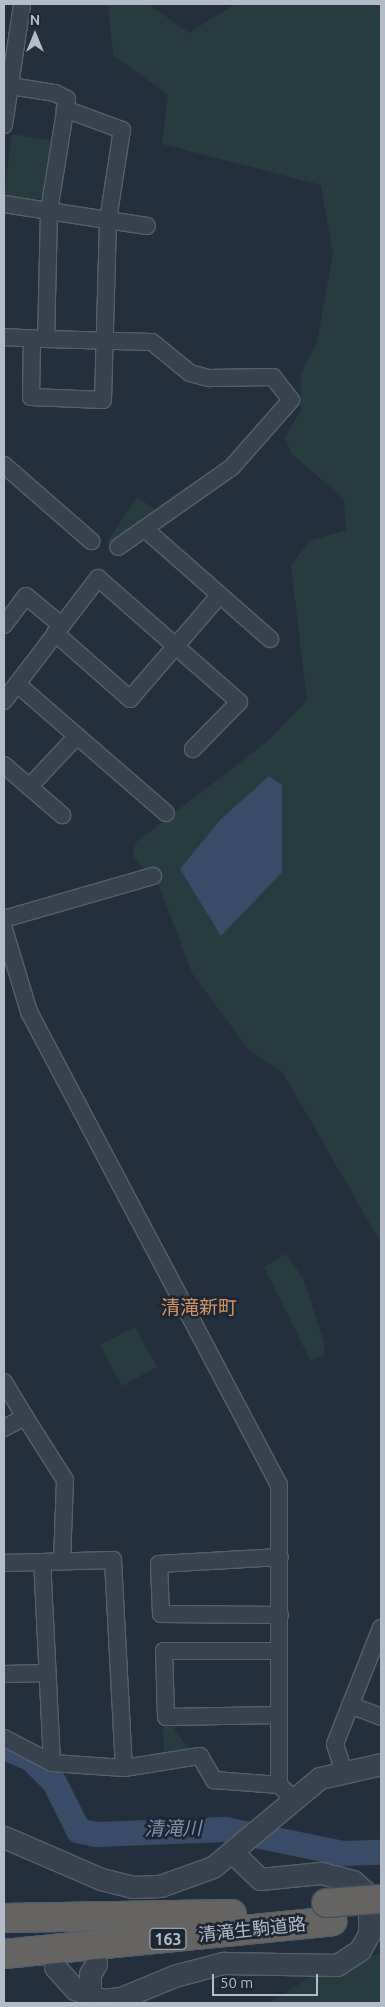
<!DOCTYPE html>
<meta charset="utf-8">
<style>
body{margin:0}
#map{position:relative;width:385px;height:2007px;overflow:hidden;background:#242f3e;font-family:Ubuntu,"Noto Sans JP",sans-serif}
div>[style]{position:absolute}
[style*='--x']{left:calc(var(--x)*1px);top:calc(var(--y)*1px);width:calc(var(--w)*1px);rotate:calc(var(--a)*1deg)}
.green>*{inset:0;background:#263c3f}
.water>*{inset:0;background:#394c67}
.river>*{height:25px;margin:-12.5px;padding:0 12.5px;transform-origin:12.5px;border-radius:12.5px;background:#394c67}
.roads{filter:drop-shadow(1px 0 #565f6c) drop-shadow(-1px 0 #565f6c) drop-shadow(0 1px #565f6c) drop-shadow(0 -1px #565f6c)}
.minor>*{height:16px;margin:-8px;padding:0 8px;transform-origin:8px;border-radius:8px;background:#38414e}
.tertiary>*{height:21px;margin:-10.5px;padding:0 10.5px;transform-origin:10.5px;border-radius:10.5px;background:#38414e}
.trunk>*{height:28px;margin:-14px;padding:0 14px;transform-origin:14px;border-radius:14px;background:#656462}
.bridges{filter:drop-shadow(1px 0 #434c59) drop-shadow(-1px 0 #434c59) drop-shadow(0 1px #434c59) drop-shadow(0 -1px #434c59)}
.trunk-bridge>*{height:28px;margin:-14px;padding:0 14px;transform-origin:14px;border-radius:14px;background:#656462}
span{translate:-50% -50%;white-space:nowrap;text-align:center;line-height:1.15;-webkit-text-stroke:5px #1d2633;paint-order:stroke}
.shield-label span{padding:1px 4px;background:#1d2633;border:1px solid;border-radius:4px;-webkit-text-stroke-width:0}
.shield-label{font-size:16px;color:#b4bcc9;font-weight:700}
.street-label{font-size:18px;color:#b4bcc9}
.neighbourhood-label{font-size:19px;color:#d59563}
.water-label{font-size:19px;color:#7c92b1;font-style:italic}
.frame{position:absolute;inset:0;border:5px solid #b4bcc9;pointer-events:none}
.north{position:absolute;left:10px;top:10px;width:50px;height:50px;-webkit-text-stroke:4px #1d2633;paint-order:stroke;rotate:0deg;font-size:14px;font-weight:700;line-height:20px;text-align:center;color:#b4bcc9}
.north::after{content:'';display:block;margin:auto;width:18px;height:22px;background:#b4bcc9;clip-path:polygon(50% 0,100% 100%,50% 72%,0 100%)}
.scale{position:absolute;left:212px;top:1974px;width:106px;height:22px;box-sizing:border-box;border:2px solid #b4bcc9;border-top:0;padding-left:6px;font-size:15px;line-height:18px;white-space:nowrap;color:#b4bcc9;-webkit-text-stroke:4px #1d2633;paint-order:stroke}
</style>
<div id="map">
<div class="green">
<div style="clip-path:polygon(108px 4px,148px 4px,189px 33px,235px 4px,381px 4px,381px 1243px,283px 1073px,249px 1050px,192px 973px,159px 886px,133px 856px,135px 843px,268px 741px,307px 700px,291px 566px,309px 541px,346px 530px,344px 499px,291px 453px,285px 437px,301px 410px,301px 373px,317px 342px,333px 254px,321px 185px,162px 144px,168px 95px,113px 55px)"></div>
<div style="clip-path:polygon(12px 134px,54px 141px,45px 194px,37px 200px,4px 195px)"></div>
<div style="clip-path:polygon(137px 497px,159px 512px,114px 544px,107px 542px)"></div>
<div style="clip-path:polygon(286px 1254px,304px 1280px,324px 1342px,324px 1356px,310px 1360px,264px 1267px)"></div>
<div style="clip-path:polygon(135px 1327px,157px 1367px,122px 1386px,100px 1345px)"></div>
<div style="clip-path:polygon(175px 1723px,175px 1731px,191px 1752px,164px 1756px,163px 1724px)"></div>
<div style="clip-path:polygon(381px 1954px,381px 2003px,269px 2003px,331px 1964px)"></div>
</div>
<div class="water">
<div style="clip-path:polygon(269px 776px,282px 785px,282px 872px,221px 936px,180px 869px,220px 820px)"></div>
</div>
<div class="river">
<div style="--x:6;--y:1748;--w:26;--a:23"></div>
<div style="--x:30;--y:1758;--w:34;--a:45"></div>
<div style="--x:54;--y:1782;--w:54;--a:63.4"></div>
<div style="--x:78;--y:1830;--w:18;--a:13"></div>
<div style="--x:96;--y:1834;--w:129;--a:-2.2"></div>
<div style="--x:225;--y:1829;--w:120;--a:11.5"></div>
<div style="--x:343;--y:1853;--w:38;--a:-2"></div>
</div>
<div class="roads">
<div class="minor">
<div style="--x:4;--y:85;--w:52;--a:8.9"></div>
<div style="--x:55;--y:93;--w:13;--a:27"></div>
<div style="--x:67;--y:99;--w:113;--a:99.1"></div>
<div style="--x:49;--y:211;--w:99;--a:8.7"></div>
<div style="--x:4;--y:125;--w:122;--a:-81.5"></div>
<div style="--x:4;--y:204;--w:46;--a:8.8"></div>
<div style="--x:49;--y:211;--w:128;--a:91.3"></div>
<div style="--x:46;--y:339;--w:106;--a:1.6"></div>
<div style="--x:152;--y:342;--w:49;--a:39.2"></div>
<div style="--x:190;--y:373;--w:20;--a:15"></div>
<div style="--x:209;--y:378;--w:64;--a:-0.9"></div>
<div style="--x:273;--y:377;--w:29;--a:52"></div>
<div style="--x:291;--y:400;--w:89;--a:131.4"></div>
<div style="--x:232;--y:467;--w:139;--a:144.9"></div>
<div style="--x:4;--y:337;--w:37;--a:3"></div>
<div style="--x:32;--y:338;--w:59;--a:91"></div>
<div style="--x:31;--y:397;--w:72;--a:2.4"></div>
<div style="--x:103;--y:400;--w:180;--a:-88.4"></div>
<div style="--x:108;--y:220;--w:91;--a:-81.2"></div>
<div style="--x:122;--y:130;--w:61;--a:-159.8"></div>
<div style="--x:4;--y:465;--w:116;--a:41.1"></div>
<div style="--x:146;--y:530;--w:165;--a:41.3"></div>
<div style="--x:4;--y:625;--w:36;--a:-53"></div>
<div style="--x:26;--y:596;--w:45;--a:39.6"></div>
<div style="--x:55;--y:633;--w:100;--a:41.3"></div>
<div style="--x:130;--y:699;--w:136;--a:-49.2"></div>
<div style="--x:17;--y:684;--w:197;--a:40.9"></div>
<div style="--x:4;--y:701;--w:155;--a:-52.6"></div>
<div style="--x:98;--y:578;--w:188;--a:41.3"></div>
<div style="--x:239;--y:702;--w:66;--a:134.4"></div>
<div style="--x:4;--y:765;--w:77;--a:40.8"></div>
<div style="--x:29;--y:787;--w:70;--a:-46.7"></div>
<div style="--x:4;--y:919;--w:155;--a:-16.1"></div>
<div style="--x:4;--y:929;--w:87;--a:73.2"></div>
<div style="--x:29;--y:1012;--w:535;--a:62.14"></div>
<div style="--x:279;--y:1485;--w:300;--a:90"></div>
<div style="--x:279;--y:1785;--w:18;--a:43"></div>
<div style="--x:4;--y:1382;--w:41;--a:59"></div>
<div style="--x:4;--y:1428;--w:24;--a:-28"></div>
<div style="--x:25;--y:1417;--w:75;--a:57.6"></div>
<div style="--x:65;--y:1480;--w:81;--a:92.1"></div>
<div style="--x:4;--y:1563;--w:109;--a:-1.6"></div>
<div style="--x:113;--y:1560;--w:208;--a:87"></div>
<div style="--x:124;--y:1768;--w:72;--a:-176"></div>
<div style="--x:52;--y:1763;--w:201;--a:-92.8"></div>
<div style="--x:280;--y:1615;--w:119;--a:-179.5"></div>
<div style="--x:161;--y:1614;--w:50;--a:-92.3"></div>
<div style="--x:159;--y:1564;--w:121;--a:-3.3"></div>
<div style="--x:4;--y:1674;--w:43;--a:-1.3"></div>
<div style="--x:350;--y:1705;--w:33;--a:21"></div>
<div style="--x:279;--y:1715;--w:113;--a:179"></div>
<div style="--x:166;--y:1717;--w:66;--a:-91.7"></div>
<div style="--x:164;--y:1651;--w:115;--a:0"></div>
<div style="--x:4;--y:1738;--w:54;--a:27.5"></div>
<div style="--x:124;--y:1768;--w:77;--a:-9"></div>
<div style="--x:200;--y:1756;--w:28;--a:60"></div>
<div style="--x:214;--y:1780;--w:65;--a:4.4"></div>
<div style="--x:343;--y:1769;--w:26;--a:-108"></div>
<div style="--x:335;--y:1744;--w:125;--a:-68.4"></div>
</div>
<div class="tertiary">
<div style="--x:4;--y:1837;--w:106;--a:23.4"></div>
<div style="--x:101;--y:1879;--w:32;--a:14"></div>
<div style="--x:132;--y:1887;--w:28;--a:-2"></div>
<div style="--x:160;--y:1886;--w:56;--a:-19.7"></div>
<div style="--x:213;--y:1867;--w:139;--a:-39.8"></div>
<div style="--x:320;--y:1778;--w:63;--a:-12.9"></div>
<div style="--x:55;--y:1967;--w:30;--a:48"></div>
<div style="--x:75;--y:1989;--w:29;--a:22"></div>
<div style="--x:102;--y:2000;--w:19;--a:-6"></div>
<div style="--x:121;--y:1998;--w:57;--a:-22.5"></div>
<div style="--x:174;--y:1976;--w:51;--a:-14.9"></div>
<div style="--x:223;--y:1963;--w:114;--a:1"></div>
<div style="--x:337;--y:1965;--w:27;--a:-33"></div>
<div style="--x:360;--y:1950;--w:18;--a:-61"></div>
<div style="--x:369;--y:1934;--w:26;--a:-90"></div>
<div style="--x:369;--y:1908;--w:18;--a:-106"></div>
<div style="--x:364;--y:1891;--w:15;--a:-138"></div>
<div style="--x:353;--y:1881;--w:34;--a:-166"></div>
<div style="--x:320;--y:1873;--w:60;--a:174.3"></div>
<div style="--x:260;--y:1879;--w:39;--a:-136"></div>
<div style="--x:90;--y:1994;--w:20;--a:-90"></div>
<div style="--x:90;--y:1974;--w:12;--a:-59"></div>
</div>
<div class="trunk">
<div style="--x:4;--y:1918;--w:228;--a:-1"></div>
<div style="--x:4;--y:1954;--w:330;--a:-5.7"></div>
</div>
</div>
<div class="bridges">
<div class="trunk-bridge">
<div style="--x:326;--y:1903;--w:55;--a:-4.2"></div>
</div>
</div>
<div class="shield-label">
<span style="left:168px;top:1939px">163</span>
</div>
<div class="street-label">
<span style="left:252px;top:1929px;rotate:-6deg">清滝生駒道路</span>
</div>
<div class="neighbourhood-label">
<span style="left:199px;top:1308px">清滝新町</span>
</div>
<div class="water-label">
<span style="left:173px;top:1829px;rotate:-1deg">清滝川</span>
</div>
<div class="frame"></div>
<div class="north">N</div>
<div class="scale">50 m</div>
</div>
